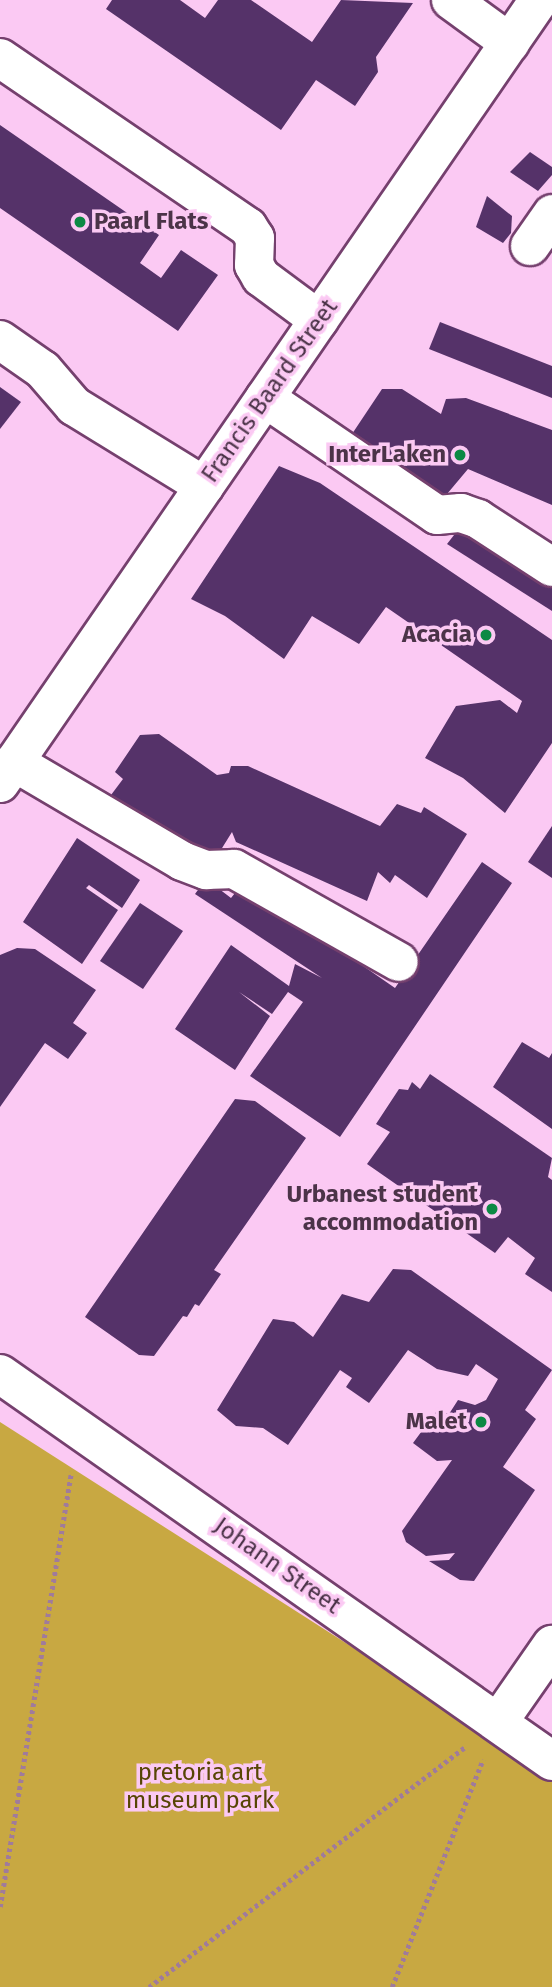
<!DOCTYPE html>
<style>
body{margin:0}
#map{position:relative;width:552px;height:1987px;overflow:hidden;background:#fbc9f3;font-family:"Fira Sans",sans-serif}
div>[style]{position:absolute}
[style*='--x']{left:calc(var(--x)*1px);top:calc(var(--y)*1px);width:calc(var(--w)*1px);rotate:calc(var(--a)*1deg)}
.green>*{inset:0;background:#c8a842}
.building>*{inset:0;background:#553269}
.path>*{height:4.5px;margin-top:-2.25px;transform-origin:0;background:repeating-linear-gradient(90deg,#a07b9b 0 3.5px,transparent 0 7px)}
.roads{filter:drop-shadow(2px 0 #75406e) drop-shadow(-2px 0 #75406e) drop-shadow(0 2px #75406e) drop-shadow(0 -2px #75406e)}
.minor>*{height:38px;margin:-19px;padding:0 19px;transform-origin:19px;border-radius:19px;background:#fff}
.major>*{height:38px;margin:-19px;padding:0 19px;transform-origin:19px;border-radius:19px;background:#fff}
.dots>*{width:19px;height:19px;translate:-50% -50%;box-sizing:border-box;border:4px solid #fbc9f3;border-radius:50%}
span{translate:-50% -50%;white-space:nowrap;text-align:center;line-height:1.15;-webkit-text-stroke:7px #fbc9f3;paint-order:stroke}
.poi-label{font-size:24px;color:#4b3348;font-weight:700}
.left{translate:0 -50%;text-align:left}
.right{translate:-100% -50%;text-align:right}
.street-label{font-size:24px;color:#4b3348}
.park-label{font-size:24px;color:#574504}
</style>
<div id="map">
<div class="green">
<div style="clip-path:polygon(0 1422px,518px 1753px,552px 1781px,552px 1987px,0 1987px)"></div>
</div>
<div class="building">
<div style="clip-path:polygon(112px 0,180px 0,205px 18px,218px 0,251px 0,312px 42px,341px 0,413px 3px,376px 57px,378px 72px,355px 106px,316px 80px,281px 130px,106px 9px)"></div>
<div style="clip-path:polygon(0 125px,159px 235px,140px 263px,161px 278px,181px 250px,218px 275px,178px 331px,0 208px)"></div>
<div style="clip-path:polygon(530px 152px,552px 167px,552px 175px,538px 191px,510px 172px)"></div>
<div style="clip-path:polygon(487px 196px,512px 216px,511px 233px,503px 243px,476px 227px)"></div>
<div style="clip-path:polygon(440px 322px,552px 366px,552px 398px,429px 349px)"></div>
<div style="clip-path:polygon(0 387px,21px 402px,0 429px)"></div>
<div style="clip-path:polygon(382px 389px,402px 389px,441px 414px,446px 399px,466px 398px,552px 430px,552px 505px,468px 469px,447px 494px,426px 495px,348px 440px)"></div>
<div style="clip-path:polygon(279px 466px,320px 483px,552px 640px,552px 743px,505px 813px,463px 778px,425px 758px,456px 706px,500px 700px,517px 713px,522px 701px,386px 607px,359px 644px,312px 616px,284px 659px,225px 616px,191px 599px)"></div>
<div style="clip-path:polygon(465px 521px,552px 576px,552px 611px,447px 544px)"></div>
<div style="clip-path:polygon(159px 734px,217px 775px,229px 773px,231px 766px,248px 766px,380px 826px,397px 804px,421px 813px,424px 807px,467px 834px,427px 898px,395px 875px,390px 883px,378px 872px,367px 901px,236px 842px,232px 832px,214px 861px,108px 799px,123px 779px,115px 772px,140px 735px)"></div>
<div style="clip-path:polygon(552px 826px,552px 878px,528px 862px)"></div>
<div style="clip-path:polygon(77px 838px,140px 880px,122px 908px,89px 885px,86px 888px,118px 910px,82px 964px,23px 922px)"></div>
<div style="clip-path:polygon(482px 862px,512px 883px,340px 1137px,250px 1076px,303px 1002px,288px 992px,272px 1014px,239px 992px,270px 1016px,235px 1070px,175px 1029px,231px 945px,289px 986px,295px 964px,322px 978px,195px 894px,206px 879px,231px 898px,243px 883px,395px 988px)"></div>
<div style="clip-path:polygon(140px 903px,183px 931px,143px 989px,100px 961px)"></div>
<div style="clip-path:polygon(17px 948px,35px 949px,96px 990px,73px 1023px,87px 1033px,68px 1059px,45px 1043px,0 1107px,0 955px)"></div>
<div style="clip-path:polygon(522px 1042px,549px 1058px,552px 1053px,552px 1129px,493px 1087px)"></div>
<div style="clip-path:polygon(430px 1074px,552px 1158px,548px 1177px,552px 1180px,552px 1292px,525px 1274px,535px 1258px,508px 1237px,495px 1253px,367px 1164px,390px 1132px,376px 1124px,399px 1089px,408px 1090px,412px 1082px,420px 1089px)"></div>
<div style="clip-path:polygon(235px 1099px,255px 1101px,306px 1138px,214px 1270px,221px 1274px,199px 1306px,195px 1304px,187px 1317px,183px 1316px,154px 1356px,139px 1355px,85px 1317px)"></div>
<div style="clip-path:polygon(393px 1269px,411px 1270px,552px 1370px,525px 1410px,536px 1419px,503px 1467px,535px 1490px,474px 1581px,460px 1580px,429px 1561px,449px 1560px,455px 1553px,426px 1556px,406px 1542px,402px 1531px,452px 1460px,437px 1461px,413px 1443px,436px 1412px,449px 1414px,458px 1400px,475px 1405px,486px 1400px,498px 1379px,476px 1364px,468px 1376px,437px 1369px,408px 1350px,369px 1403px,346px 1387px,352px 1378px,340px 1370px,288px 1445px,263px 1428px,236px 1426px,217px 1410px,273px 1319px,294px 1322px,313px 1337px,342px 1294px,369px 1302px)"></div>
</div>
<div class="path">
<div style="--x:0;--y:1907;--w:441;--a:-80.7"></div>
<div style="--x:149;--y:1987;--w:398;--a:-37.2"></div>
<div style="--x:392;--y:1987;--w:245;--a:-68.2"></div>
</div>
<div class="roads">
<div class="minor">
<div style="--x:451;--y:0;--w:73;--a:36.1"></div>
<div style="--x:0;--y:58;--w:300;--a:34.3"></div>
<div style="--x:248;--y:227;--w:13;--a:58"></div>
<div style="--x:255;--y:238;--w:27;--a:92"></div>
<div style="--x:254;--y:265;--w:14;--a:60"></div>
<div style="--x:261;--y:277;--w:72;--a:36.6"></div>
<div style="--x:530;--y:246;--w:39;--a:-55"></div>
<div style="--x:0;--y:340;--w:52;--a:34.9"></div>
<div style="--x:43;--y:370;--w:48;--a:49.3"></div>
<div style="--x:74;--y:406;--w:153;--a:31.6"></div>
<div style="--x:265;--y:398;--w:208;--a:34.2"></div>
<div style="--x:437;--y:515;--w:24;--a:-5"></div>
<div style="--x:461;--y:513;--w:18;--a:19"></div>
<div style="--x:478;--y:519;--w:88;--a:33"></div>
<div style="--x:14;--y:762;--w:195;--a:30.5"></div>
<div style="--x:182;--y:861;--w:26;--a:21"></div>
<div style="--x:206;--y:870;--w:28;--a:-2"></div>
<div style="--x:234;--y:869;--w:189;--a:29.4"></div>
<div style="--x:0;--y:1374;--w:674;--a:35.03"></div>
<div style="--x:499;--y:1721;--w:93;--a:-55.1"></div>
</div>
<div class="major">
<div style="--x:0;--y:783;--w:951;--a:-55.46"></div>
</div>
</div>
<div class="dots">
<div style="left:80px;top:222px;background:#0c8944"></div>
<div style="left:460px;top:455px;background:#0c8944"></div>
<div style="left:486px;top:635px;background:#0c8944"></div>
<div style="left:492px;top:1209px;background:#0c8944"></div>
<div style="left:481px;top:1422px;background:#0c8944"></div>
</div>
<div class="poi-label">
<span class="left" style="left:94px;top:222px">Paarl Flats</span>
<span class="right" style="left:446px;top:455px">InterLaken</span>
<span class="right" style="left:472px;top:635px">Acacia</span>
<span class="right" style="left:478px;top:1209px">Urbanest student<br>accommodation</span>
<span class="right" style="left:467px;top:1422px">Malet</span>
</div>
<div class="street-label">
<span style="left:270px;top:391px;rotate:-55deg">Francis Baard Street</span>
<span style="left:277px;top:1566px;rotate:35deg">Johann Street</span>
</div>
<div class="park-label">
<span style="left:200px;top:1787px">pretoria art<br>museum park</span>
</div>
</div>
